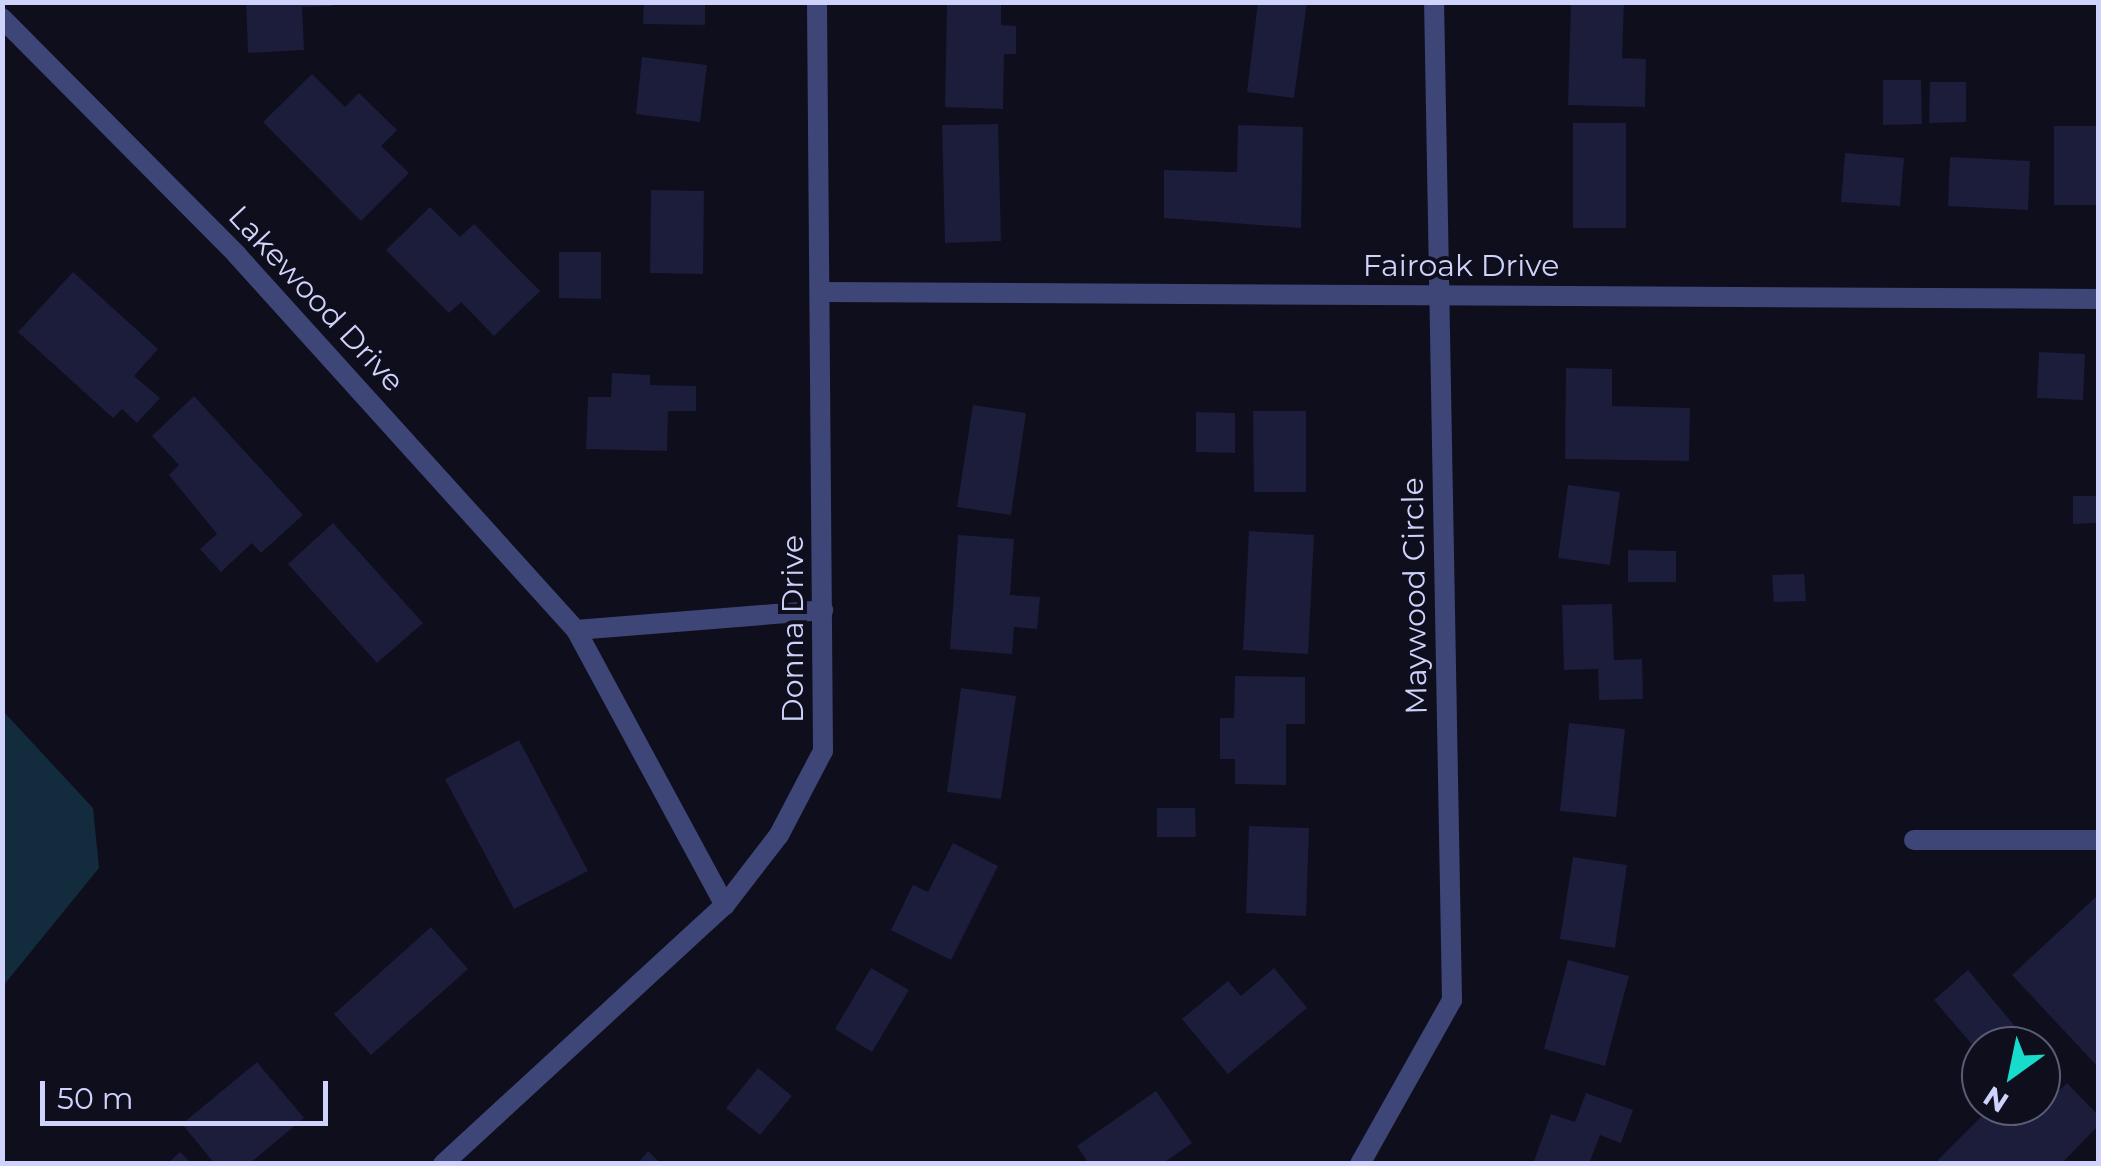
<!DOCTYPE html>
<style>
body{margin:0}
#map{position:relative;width:2101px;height:1166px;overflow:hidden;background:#0e0e1d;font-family:Montserrat,sans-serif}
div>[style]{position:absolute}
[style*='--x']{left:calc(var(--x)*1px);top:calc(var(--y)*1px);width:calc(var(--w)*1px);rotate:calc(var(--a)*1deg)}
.water>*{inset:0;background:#122b3d}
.building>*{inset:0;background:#1c1c3b}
.service>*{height:20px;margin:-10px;padding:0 10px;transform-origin:10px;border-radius:10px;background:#3e4677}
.minor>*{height:20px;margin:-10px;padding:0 10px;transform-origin:10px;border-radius:10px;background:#3e4677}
span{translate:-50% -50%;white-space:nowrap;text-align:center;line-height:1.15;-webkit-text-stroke:8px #0e0e1d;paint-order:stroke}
.street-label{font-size:30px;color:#cfd2fa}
.frame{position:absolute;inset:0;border:5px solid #cfd2fa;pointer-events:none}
.north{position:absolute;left:1961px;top:1026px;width:100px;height:100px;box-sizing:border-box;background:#0e0e1d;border:2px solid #5b5c75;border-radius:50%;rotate:213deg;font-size:28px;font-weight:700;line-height:40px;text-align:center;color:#cfd2fa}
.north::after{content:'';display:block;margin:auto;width:35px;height:45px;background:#18dccb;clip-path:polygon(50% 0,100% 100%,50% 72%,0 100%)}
.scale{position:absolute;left:40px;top:1081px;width:288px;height:45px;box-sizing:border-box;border:5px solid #cfd2fa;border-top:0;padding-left:12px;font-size:30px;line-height:35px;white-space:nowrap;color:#cfd2fa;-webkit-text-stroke:8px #0e0e1d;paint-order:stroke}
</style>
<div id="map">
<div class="water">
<div style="clip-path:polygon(3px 711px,93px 808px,99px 868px,3px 986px)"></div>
</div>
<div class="building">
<div style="clip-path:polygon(246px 2px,333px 2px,333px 6px,302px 7px,304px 50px,248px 53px)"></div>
<div style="clip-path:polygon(644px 2px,705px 2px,705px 25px,643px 24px)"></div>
<div style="clip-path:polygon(1258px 2px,1307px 2px,1294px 98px,1247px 92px)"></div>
<div style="clip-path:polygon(1571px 2px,1624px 2px,1622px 58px,1646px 59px,1645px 107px,1568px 105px)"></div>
<div style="clip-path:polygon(947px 3px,1001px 4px,1001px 25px,1016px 26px,1016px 54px,1004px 54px,1003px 109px,945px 107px)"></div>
<div style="clip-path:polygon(642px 57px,707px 65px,700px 122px,636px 114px)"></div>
<div style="clip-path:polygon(312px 74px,345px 107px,359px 93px,397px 130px,381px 146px,409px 173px,361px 221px,263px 122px)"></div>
<div style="clip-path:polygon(1883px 80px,1921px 80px,1922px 124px,1883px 125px)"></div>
<div style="clip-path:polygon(1930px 82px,1966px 82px,1966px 122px,1929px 123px)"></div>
<div style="clip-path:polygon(1573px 123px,1626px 123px,1626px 228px,1573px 228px)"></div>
<div style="clip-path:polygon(998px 124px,1001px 241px,945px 243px,942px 125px)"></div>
<div style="clip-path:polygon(1238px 125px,1303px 127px,1301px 228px,1164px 218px,1164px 170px,1237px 172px)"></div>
<div style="clip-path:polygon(2054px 126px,2098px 126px,2098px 205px,2054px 205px)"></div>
<div style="clip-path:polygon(1845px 153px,1904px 158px,1900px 206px,1841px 202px)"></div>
<div style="clip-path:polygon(1950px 157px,2030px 161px,2028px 210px,1948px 206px)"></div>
<div style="clip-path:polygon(651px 190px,704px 191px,703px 274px,650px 273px)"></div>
<div style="clip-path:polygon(430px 207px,460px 237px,474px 224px,540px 291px,494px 336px,461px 302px,449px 313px,386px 250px)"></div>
<div style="clip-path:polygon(559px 252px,601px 252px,601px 299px,559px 298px)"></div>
<div style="clip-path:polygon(73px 272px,158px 349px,134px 376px,160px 398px,137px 423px,122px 409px,113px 418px,18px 332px)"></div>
<div style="clip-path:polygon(2039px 352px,2085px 354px,2083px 400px,2037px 398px)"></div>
<div style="clip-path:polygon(1566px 368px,1612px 369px,1612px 406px,1690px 408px,1689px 461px,1565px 459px)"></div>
<div style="clip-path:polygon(612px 373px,650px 375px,650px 385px,696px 386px,696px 411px,668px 411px,667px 451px,586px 449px,588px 397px,611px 397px)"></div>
<div style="clip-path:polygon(194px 396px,303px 515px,261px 553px,252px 543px,221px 572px,200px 549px,217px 534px,169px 475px,179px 465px,152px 436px)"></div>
<div style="clip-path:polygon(973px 405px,1026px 413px,1011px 515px,957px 507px)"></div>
<div style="clip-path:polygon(1253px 411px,1306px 411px,1306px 492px,1254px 492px)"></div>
<div style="clip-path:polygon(1196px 412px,1235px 413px,1235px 453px,1196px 452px)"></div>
<div style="clip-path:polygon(1568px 485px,1620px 492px,1610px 565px,1558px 558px)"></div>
<div style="clip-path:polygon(2073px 496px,2098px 496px,2098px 523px,2073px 524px)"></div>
<div style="clip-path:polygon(333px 523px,423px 623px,377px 663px,288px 564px)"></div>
<div style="clip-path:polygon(1249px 531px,1314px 535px,1308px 654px,1243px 650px)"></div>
<div style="clip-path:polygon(958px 535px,1014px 539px,1010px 595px,1040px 597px,1037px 629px,1014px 627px,1012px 654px,950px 649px)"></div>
<div style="clip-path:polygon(1628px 550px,1676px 551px,1676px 582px,1628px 582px)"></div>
<div style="clip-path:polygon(1804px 574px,1806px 601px,1774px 602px,1772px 575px)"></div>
<div style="clip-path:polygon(1612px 604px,1614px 660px,1642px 659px,1643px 699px,1599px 700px,1598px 669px,1564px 670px,1562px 605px)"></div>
<div style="clip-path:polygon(1235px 676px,1305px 677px,1305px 724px,1286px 724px,1286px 785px,1235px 784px,1235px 759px,1220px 759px,1220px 718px,1234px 718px)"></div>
<div style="clip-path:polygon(961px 688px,1016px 696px,1001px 799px,947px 792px)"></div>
<div style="clip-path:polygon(1569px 723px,1625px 729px,1616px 817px,1560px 811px)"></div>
<div style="clip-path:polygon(519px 740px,588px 871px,514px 909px,445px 779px)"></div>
<div style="clip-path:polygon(1157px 808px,1195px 808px,1196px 837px,1157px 837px)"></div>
<div style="clip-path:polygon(1249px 826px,1309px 828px,1306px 916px,1246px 913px)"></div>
<div style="clip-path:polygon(953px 843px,998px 866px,951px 960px,891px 930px,913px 885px,928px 892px)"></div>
<div style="clip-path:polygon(1573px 857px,1627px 865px,1615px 948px,1560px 939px)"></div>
<div style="clip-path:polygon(2098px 895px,2098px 1067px,2012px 975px)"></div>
<div style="clip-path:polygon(431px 927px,468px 969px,371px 1055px,334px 1014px)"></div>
<div style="clip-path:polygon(1568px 960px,1629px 976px,1605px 1066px,1544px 1049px)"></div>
<div style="clip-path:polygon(871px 968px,909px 990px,872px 1052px,835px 1029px)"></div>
<div style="clip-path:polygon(1274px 968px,1307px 1008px,1228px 1074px,1182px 1019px,1228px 981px,1241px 996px)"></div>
<div style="clip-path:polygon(1968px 970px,2019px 1031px,2001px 1046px,1981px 1046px,1981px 1055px,1934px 1000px)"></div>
<div style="clip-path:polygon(257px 1062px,304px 1118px,249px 1164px,215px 1164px,182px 1124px)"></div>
<div style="clip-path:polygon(758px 1068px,792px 1096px,760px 1135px,726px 1108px)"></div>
<div style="clip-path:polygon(2067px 1083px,2098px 1115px,2098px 1126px,2061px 1164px,1934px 1164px,1992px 1106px,2023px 1106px,2033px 1116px)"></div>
<div style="clip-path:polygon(1156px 1091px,1192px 1143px,1162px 1164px,1089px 1164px,1077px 1146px)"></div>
<div style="clip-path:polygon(1586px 1093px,1633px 1110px,1621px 1143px,1600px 1135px,1589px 1164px,1533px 1164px,1551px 1114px,1575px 1122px)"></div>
<div style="clip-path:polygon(648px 1151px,661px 1164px,637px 1164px)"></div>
<div style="clip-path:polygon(180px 1152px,192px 1164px,167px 1164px)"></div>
</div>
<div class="service">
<div style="--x:1914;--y:840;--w:184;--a:0"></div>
</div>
<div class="minor">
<div style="--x:2;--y:18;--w:334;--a:45.2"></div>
<div style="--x:237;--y:255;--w:506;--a:47.89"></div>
<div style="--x:576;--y:630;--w:313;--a:61.6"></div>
<div style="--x:822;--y:292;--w:1276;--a:0.31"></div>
<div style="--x:576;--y:630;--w:248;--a:-4.6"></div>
<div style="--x:443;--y:1164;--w:383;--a:-42.6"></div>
<div style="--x:725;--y:905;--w:88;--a:-52.4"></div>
<div style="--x:779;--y:835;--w:95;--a:-62.4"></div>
<div style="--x:823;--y:751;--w:749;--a:-90.46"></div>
<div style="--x:1360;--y:1164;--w:188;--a:-60.7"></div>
<div style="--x:1452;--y:1000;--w:998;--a:-91.03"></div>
</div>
<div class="street-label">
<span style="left:1461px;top:266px">Fairoak Drive</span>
<span style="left:316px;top:299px;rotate:47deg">Lakewood Drive</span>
<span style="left:1415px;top:596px;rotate:-91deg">Maywood Circle</span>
<span style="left:793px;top:629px;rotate:-90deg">Donna Drive</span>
</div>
<div class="frame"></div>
<div class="north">N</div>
<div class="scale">50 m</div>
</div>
